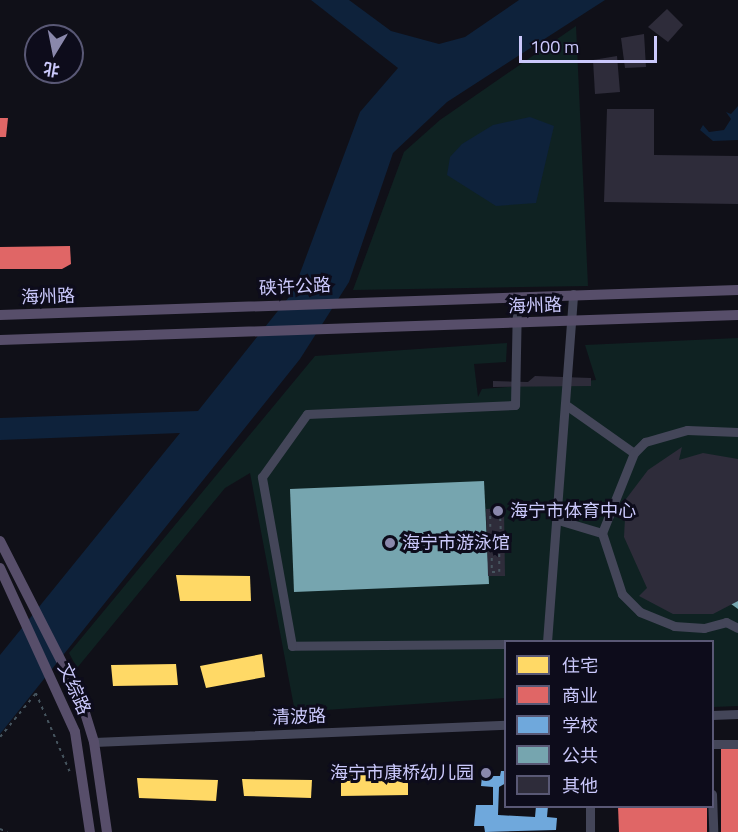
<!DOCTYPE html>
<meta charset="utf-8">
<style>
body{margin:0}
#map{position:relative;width:738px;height:832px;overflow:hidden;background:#101018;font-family:"Titillium Web","Noto Sans SC",sans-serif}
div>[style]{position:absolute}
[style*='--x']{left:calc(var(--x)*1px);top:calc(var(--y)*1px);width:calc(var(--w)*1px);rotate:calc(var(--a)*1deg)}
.green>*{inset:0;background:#0f2222}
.water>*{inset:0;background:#0e223b}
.homes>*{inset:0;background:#ffd966}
.shops>*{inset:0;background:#e06666}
.schools>*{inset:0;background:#6fa8dc}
.public>*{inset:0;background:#76a5af}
.building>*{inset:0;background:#2e2c3a}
.path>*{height:1.5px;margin-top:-0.75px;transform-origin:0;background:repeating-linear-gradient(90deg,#46555f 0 3px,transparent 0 7.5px)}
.minor>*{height:9px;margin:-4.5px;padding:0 4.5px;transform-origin:4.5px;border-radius:4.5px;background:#444659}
.major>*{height:10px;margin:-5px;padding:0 5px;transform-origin:5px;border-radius:5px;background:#574e6a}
.dots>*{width:16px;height:16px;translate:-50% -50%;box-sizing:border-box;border:3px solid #0d0c1b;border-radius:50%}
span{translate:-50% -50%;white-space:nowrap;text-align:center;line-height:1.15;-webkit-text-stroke:6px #0d0c1b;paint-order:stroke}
.street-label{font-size:18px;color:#cbc9fc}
.poi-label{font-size:18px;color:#cbc9fc}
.left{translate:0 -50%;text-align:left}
.right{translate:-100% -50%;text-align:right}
.legend{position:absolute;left:504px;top:640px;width:210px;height:168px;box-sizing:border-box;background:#0d0c1b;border:2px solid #595875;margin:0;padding:8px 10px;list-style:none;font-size:18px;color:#cbc9fc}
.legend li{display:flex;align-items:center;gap:12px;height:30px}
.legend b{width:30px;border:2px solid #595875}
.north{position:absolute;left:24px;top:24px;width:60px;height:60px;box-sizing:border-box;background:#0d0c1b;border:2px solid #595875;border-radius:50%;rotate:190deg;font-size:16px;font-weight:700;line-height:24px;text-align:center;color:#cbc9fc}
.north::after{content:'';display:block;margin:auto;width:21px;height:27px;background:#8a88ac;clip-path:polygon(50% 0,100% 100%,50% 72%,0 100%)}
.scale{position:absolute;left:519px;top:36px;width:138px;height:27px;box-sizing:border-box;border:3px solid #cbc9fc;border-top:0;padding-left:8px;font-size:18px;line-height:21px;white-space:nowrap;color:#cbc9fc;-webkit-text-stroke:4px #0d0c1b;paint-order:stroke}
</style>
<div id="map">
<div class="green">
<div style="clip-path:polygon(576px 26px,588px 286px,353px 290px,404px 152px,440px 120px)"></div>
<div style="clip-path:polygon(738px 338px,738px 706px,713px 707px,712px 642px,506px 642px,505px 698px,295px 712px,250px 473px,225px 488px,77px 668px,69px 653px,315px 356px,507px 343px,506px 362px,474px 364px,478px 397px,482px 389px,596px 380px,585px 345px)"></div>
</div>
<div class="water">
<div style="clip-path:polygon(311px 0,349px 0,391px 31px,439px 44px,465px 37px,519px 0,605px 0,447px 102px,393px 153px,349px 282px,300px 359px,0 734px,0 655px,180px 433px,0 440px,0 418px,198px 411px,293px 292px,360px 112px,398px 68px)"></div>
<div style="clip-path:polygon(738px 106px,738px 140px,713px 141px,700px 130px,703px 125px,709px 132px,724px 130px,731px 119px,726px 112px,731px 114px)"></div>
<div style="clip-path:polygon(530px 117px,554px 126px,536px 203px,496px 206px,447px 175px,450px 157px,462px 144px,493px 125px)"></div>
</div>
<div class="homes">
<div style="clip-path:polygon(176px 575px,250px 576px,251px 601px,180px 601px)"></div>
<div style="clip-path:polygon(262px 654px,265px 677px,206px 688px,200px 666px)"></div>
<div style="clip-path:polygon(176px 664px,178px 685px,113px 686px,111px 665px)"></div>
<div style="clip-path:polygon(341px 775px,408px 775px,408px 795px,341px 796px)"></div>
<div style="clip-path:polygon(137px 778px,218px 780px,216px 801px,139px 798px)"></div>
<div style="clip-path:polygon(242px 779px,312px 780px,311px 798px,244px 796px)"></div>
</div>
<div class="shops">
<div style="clip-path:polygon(0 118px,8px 118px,6px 137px,0 137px)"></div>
<div style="clip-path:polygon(70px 246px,71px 264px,62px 269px,0 269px,0 247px)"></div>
<div style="clip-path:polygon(721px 748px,738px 748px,738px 832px,721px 832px)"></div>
<div style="clip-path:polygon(618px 806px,707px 806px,707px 832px,619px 832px)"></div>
</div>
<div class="schools">
<div style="clip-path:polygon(501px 771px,506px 771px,506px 783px,499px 787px,498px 815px,535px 817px,536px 806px,548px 806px,547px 817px,557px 818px,556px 830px,485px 832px,484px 826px,474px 826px,476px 805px,493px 805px,493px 787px,481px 786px,482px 776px,500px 776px)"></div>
</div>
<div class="public">
<div style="clip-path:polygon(724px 464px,738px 471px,738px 609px,720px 596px,700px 597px,661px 579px,643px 537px,653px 495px,660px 497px,675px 478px,698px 468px)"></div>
<div style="clip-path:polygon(484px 481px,489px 584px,294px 592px,290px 489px)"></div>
</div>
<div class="building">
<div style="clip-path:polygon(667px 9px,683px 25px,668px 42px,648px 27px)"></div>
<div style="clip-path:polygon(644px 34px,646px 67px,625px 68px,621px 38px)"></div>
<div style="clip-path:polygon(617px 56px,620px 92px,595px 94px,593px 60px)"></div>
<div style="clip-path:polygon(607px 109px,654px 109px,654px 155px,738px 156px,738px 204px,604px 202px)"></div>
<div style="clip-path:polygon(535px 376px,591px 378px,591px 386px,493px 387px,493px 381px,528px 382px)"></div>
<div style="clip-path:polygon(682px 447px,679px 460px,703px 453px,738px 459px,738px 601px,713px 614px,673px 614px,639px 596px,647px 588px,624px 537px,626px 499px,648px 470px)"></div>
<div style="clip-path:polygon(504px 508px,505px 576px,488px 576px,486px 509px)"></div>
</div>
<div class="path">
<div style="--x:490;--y:527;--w:15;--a:-90"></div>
<div style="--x:490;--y:512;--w:10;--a:-6"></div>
<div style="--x:500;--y:511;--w:20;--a:87"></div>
<div style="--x:492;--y:558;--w:14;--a:90"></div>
<div style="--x:492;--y:572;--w:7;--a:0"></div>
<div style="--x:499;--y:572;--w:22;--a:-90"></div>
<div style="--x:0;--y:737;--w:57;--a:-50.7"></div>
<div style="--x:36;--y:693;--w:86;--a:66.7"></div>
<div style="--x:0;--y:829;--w:8;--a:23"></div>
</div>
<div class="minor">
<div style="--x:566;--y:405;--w:83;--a:35.2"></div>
<div style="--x:634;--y:453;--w:16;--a:-45"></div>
<div style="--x:645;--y:442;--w:44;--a:-15.9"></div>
<div style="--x:687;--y:430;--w:51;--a:2.2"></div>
<div style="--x:558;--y:520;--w:46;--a:16.5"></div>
<div style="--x:602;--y:533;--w:64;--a:71.8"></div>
<div style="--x:622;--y:594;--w:25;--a:45"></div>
<div style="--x:640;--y:612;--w:37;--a:22"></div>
<div style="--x:674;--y:626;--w:30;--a:4"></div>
<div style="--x:704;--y:628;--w:23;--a:-15"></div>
<div style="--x:726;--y:622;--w:13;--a:27"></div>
<div style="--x:602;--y:533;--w:86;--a:-68.2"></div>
<div style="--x:547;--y:642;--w:349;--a:-85.7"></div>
<div style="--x:506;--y:644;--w:214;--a:179.5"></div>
<div style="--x:292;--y:646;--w:172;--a:-100.1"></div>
<div style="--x:262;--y:477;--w:77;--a:-54.5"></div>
<div style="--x:307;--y:414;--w:208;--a:-2.5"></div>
<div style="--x:515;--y:405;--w:107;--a:-88.9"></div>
<div style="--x:712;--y:715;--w:26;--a:-2"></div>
<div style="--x:94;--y:742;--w:412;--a:-2.4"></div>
<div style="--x:712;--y:744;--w:26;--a:0"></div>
<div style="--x:712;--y:794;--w:38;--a:88"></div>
<div style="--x:590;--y:806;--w:26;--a:90"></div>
</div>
<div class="major">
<div style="--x:0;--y:315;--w:738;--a:-1.94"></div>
<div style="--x:0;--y:340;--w:738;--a:-1.94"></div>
<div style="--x:0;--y:541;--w:178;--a:63"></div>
<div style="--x:81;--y:700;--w:44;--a:72.8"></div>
<div style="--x:94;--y:742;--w:91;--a:81.8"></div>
<div style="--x:0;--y:568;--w:180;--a:65.4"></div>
<div style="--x:75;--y:732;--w:101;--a:81.5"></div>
</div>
<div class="dots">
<div style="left:498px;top:511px;background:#8a88ac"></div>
<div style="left:390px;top:543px;background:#8a88ac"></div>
<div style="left:486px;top:773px;background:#8a88ac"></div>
</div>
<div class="street-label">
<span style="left:295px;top:287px;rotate:-3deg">硖许公路</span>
<span style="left:48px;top:297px;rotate:-2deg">海州路</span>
<span style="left:535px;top:306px;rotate:-2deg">海州路</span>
<span style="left:74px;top:689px;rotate:66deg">文综路</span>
<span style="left:299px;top:717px;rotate:-2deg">清波路</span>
</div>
<div class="poi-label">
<span class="left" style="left:510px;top:511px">海宁市体育中心</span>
<span class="left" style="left:402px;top:543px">海宁市游泳馆</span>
<span class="right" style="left:474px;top:773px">海宁市康桥幼儿园</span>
</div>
<ul class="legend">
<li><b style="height:16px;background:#ffd966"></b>住宅</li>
<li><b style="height:16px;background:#e06666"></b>商业</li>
<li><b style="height:16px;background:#6fa8dc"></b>学校</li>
<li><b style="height:16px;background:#76a5af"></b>公共</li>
<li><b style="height:16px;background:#2e2c3a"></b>其他</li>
</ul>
<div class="north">北</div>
<div class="scale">100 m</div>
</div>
